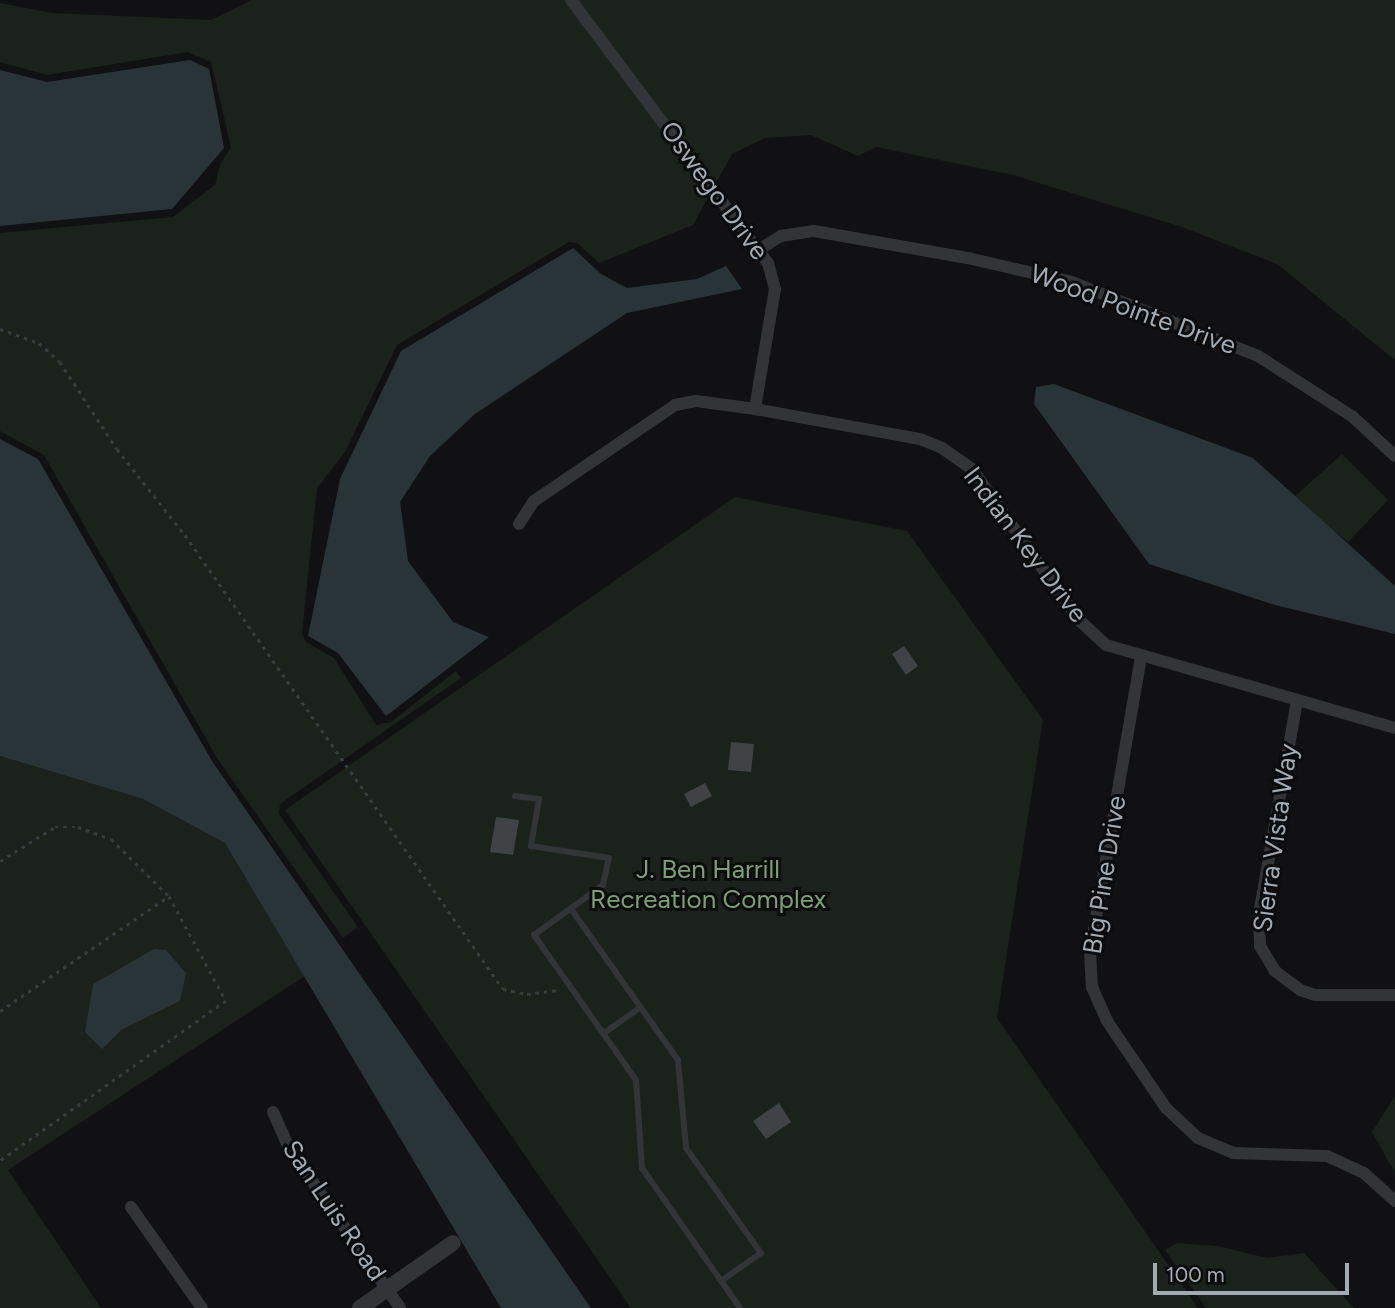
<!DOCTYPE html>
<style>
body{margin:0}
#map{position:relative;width:1395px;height:1308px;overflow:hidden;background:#111113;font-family:Figtree,sans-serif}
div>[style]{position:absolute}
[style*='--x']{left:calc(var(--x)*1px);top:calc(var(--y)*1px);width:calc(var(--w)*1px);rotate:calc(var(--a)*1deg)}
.green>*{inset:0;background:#1b221b}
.water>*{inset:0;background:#293438}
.building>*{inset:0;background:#404246}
.path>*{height:2.5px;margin-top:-1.25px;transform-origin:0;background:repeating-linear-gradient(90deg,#383b3f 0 3.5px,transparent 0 8.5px)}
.service>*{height:6px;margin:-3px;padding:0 3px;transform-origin:3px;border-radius:3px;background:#323438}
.minor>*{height:12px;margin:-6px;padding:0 6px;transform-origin:6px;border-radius:6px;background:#323438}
.tertiary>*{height:16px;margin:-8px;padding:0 8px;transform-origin:8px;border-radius:8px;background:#323438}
span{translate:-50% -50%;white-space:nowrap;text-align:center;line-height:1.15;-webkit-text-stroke:6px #0c0c0d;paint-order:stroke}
.street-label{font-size:26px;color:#a2abb4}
.park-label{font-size:26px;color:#7da078}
.scale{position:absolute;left:1153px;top:1263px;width:196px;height:32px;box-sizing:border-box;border:4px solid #a2abb4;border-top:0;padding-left:9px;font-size:21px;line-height:24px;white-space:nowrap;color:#a2abb4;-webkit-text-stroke:5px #0c0c0d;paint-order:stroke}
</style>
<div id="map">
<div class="green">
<div style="clip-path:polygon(252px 0,1395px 0,1395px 360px,1277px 264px,1182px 227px,1013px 175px,876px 147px,858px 156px,811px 135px,765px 138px,732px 154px,693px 225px,599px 263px,577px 243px,569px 242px,397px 345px,345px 452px,317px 488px,302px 633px,306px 642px,334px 658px,376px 725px,391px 722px,456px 671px,461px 678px,280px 804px,279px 814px,358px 927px,343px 938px,217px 758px,44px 455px,0 431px,0 233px,173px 217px,215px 185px,220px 165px,231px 147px,211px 62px,188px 52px,47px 75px,0 62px,0 3px,52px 13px,211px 20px)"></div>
<div style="clip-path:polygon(1342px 454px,1388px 500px,1348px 542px,1293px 498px)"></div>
<div style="clip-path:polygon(735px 497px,907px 531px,1043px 720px,997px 1018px,1198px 1308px,631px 1308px,285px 810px)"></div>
<div style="clip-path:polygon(0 756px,143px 799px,225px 843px,320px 966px,8px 1170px,101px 1308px,0 1308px)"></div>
<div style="clip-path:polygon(1395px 1096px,1395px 1173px,1372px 1132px)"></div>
<div style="clip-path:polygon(1177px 1243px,1218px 1246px,1267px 1258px,1304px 1253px,1354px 1308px,1206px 1308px,1165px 1250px)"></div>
</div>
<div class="water">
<div style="clip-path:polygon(190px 60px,209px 69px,224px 148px,172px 209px,0 226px,0 70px,47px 82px)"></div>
<div style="clip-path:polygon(573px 248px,601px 274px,627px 288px,697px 279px,726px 266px,742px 289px,627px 313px,475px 414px,430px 456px,400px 502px,408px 561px,453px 622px,489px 637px,386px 716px,338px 653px,308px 636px,340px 479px,401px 351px)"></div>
<div style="clip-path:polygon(1054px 384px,1253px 458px,1395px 586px,1395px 634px,1275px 605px,1149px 564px,1034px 404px,1036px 387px)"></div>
<div style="clip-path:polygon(0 439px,38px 459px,212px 761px,591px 1308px,501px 1308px,225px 843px,143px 799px,0 756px)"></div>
<div style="clip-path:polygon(154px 949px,166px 950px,186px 973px,180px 1001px,121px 1030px,102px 1049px,85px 1032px,93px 984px)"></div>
</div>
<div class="building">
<div style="clip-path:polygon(904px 646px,918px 666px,906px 675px,892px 654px)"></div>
<div style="clip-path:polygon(731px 742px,754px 744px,751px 772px,728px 770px)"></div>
<div style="clip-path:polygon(705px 783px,712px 796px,691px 807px,684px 794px)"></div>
<div style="clip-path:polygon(496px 817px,519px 820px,513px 855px,490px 852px)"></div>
<div style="clip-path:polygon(779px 1103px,791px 1122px,766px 1139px,753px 1121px)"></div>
</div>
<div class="path">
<div style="--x:0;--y:329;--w:41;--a:19.7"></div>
<div style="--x:39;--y:343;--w:28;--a:42"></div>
<div style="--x:60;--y:362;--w:104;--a:56.8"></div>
<div style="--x:117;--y:449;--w:110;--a:51.7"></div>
<div style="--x:185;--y:535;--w:554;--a:54.99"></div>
<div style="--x:503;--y:989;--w:25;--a:12"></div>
<div style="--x:527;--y:994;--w:34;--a:-7"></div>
<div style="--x:0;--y:861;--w:65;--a:-31.7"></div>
<div style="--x:55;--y:827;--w:23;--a:0"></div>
<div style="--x:78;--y:827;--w:35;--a:20"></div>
<div style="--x:111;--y:839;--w:81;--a:44.5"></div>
<div style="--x:169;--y:896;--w:119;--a:61.5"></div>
<div style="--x:226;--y:1001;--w:277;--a:144.7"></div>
<div style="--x:0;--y:1011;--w:203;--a:-34.2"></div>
</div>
<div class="service">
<div style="--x:515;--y:796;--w:24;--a:7"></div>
<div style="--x:539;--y:799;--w:48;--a:99.7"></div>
<div style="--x:531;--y:846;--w:79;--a:8.7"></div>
<div style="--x:609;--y:858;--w:28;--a:103"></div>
<div style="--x:603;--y:885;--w:85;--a:144.1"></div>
<div style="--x:534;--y:935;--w:177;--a:54.9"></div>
<div style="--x:636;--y:1080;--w:88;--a:86.1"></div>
<div style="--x:642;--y:1168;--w:171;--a:55"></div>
<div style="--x:571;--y:909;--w:185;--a:54.7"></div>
<div style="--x:678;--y:1060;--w:88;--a:84.8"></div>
<div style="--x:686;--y:1148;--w:129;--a:54.5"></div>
<div style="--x:761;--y:1253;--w:49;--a:145"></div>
<div style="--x:604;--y:1033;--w:45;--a:-35.1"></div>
</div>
<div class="minor">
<div style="--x:571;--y:0;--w:329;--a:53.2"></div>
<div style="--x:768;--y:263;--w:27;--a:75"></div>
<div style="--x:775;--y:289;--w:122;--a:99.5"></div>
<div style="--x:760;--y:249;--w:25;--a:-32"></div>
<div style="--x:781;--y:236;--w:33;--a:-9"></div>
<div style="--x:814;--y:231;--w:160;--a:10"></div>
<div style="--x:972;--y:259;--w:103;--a:13"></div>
<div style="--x:1072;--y:282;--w:200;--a:21.7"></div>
<div style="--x:1258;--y:356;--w:113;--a:32.7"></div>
<div style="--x:1353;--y:417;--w:57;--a:42.9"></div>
<div style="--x:519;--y:524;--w:27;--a:-57"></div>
<div style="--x:534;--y:501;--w:171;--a:-34.2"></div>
<div style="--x:675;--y:405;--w:21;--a:-11"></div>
<div style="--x:696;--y:401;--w:60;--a:7.7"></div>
<div style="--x:755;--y:409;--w:168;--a:10.3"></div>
<div style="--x:920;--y:439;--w:24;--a:22"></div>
<div style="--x:942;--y:448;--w:37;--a:35"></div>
<div style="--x:972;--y:469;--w:185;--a:54.7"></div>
<div style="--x:1079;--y:620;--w:37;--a:43"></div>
<div style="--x:1106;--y:645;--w:301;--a:16"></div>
<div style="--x:1141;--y:657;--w:298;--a:99.8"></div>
<div style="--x:1090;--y:951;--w:36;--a:87"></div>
<div style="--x:1092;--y:987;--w:37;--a:66"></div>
<div style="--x:1107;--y:1021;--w:105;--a:55.9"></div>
<div style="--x:1166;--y:1108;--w:44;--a:43.2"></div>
<div style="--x:1198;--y:1138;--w:38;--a:23"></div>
<div style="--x:1233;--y:1153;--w:94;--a:1.8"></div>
<div style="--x:1327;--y:1156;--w:41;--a:24.7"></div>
<div style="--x:1364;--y:1173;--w:42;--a:42.1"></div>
<div style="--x:1297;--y:701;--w:217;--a:100.1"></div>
<div style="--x:1259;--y:915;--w:31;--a:88"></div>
<div style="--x:1260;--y:946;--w:29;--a:59"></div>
<div style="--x:1275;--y:971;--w:31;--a:37"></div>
<div style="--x:1300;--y:990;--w:16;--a:18"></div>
<div style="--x:1315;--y:995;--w:80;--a:0"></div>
<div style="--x:273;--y:1112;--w:37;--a:66"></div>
<div style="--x:288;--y:1146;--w:197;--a:55.3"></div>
<div style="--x:131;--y:1207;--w:123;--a:54.9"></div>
</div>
<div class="tertiary">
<div style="--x:360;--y:1308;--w:113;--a:-35"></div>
</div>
<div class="street-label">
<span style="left:714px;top:191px;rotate:54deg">Oswego Drive</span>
<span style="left:1133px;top:310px;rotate:20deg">Wood Pointe Drive</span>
<span style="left:1025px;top:545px;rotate:53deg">Indian Key Drive</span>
<span style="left:1276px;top:838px;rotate:-82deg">Sierra Vista Way</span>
<span style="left:1105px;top:875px;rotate:-81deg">Big Pine Drive</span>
<span style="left:334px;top:1211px;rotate:56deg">San Luis Road</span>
</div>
<div class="park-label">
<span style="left:708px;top:885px">J. Ben Harrill<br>Recreation Complex</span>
</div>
<div class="scale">100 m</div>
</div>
